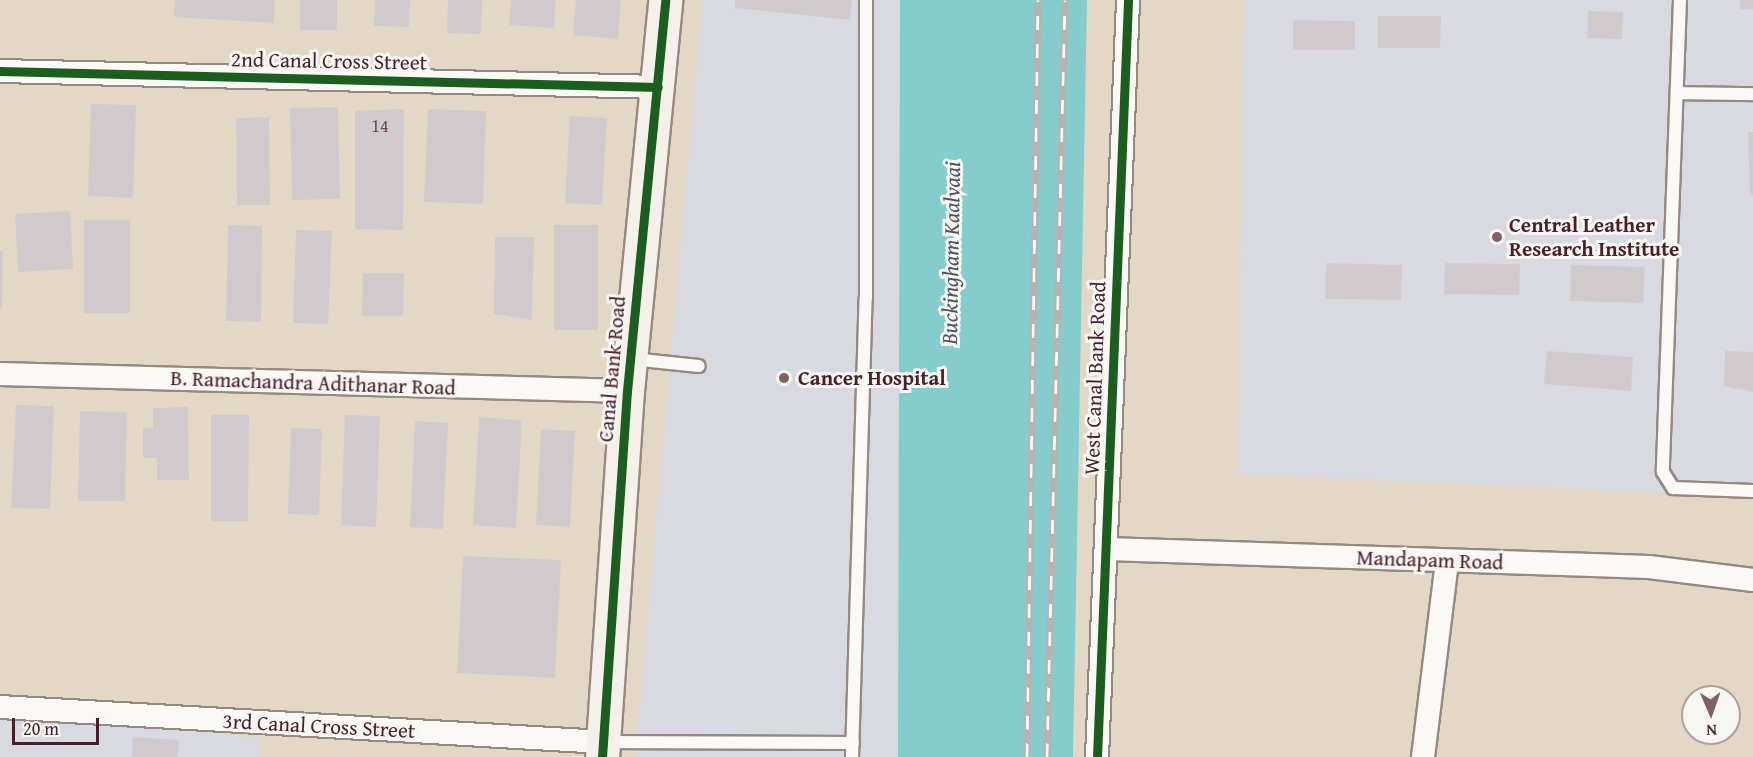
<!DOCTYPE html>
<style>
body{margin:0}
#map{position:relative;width:1753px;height:757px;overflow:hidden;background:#e3d8c6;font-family:"Gentium Book Plus",serif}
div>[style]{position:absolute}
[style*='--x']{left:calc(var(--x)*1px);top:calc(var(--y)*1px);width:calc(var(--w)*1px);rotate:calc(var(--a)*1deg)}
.built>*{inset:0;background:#d9d9e2}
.water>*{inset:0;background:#84cdcc}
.building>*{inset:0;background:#d2cbcd}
.roads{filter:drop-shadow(2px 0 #958982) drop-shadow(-2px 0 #958982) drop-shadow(0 2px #958982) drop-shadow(0 -2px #958982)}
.lane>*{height:12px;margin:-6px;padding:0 6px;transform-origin:6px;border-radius:6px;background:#fbf9f6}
.street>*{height:22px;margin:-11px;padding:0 11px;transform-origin:11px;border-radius:11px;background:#fbf9f6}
.secondary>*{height:33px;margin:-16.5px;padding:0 16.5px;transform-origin:16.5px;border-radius:16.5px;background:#f5f0e9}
.rail>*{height:7px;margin-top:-3.5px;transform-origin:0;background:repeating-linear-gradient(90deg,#f6f6f2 0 14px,#b8b2b1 0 28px);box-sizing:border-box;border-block:2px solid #b8b2b1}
.cycleway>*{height:9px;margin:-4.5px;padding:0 4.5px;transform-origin:4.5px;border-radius:4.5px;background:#1b5e20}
.dots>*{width:16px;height:16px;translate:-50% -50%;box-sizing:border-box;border:3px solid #f6f6f2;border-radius:50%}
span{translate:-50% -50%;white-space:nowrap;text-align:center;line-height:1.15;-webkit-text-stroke:6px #f6f6f2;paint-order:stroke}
.number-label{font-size:18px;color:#6c4a54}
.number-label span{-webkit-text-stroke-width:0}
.street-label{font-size:21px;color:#4a1f2b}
.poi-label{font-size:21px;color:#4a1f2b;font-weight:700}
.left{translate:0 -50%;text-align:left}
.water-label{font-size:22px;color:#4f525c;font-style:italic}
.north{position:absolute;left:1681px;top:685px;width:60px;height:60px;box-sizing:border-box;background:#f6f6f2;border:2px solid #b1a0a2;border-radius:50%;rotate:178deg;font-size:16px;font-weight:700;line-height:24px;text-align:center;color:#4a1f2b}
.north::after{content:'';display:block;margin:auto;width:21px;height:27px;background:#806061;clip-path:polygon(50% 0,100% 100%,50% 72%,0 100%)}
.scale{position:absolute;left:12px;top:718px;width:87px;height:27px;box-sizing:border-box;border:3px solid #4a1f2b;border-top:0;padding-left:8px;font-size:18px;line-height:21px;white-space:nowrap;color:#4a1f2b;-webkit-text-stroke:4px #f6f6f2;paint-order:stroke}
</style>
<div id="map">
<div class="built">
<div style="clip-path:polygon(702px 0,900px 0,898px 757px,635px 757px)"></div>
<div style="clip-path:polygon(1243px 0,1753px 0,1753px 497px,1238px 474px)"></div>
<div style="clip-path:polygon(0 712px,261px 738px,259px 757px,0 757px)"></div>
</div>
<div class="water">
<div style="clip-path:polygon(900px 0,1087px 0,1073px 757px,898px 757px)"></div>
</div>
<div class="building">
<div style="clip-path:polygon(175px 0,275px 0,274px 23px,174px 17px)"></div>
<div style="clip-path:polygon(300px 0,337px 0,337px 30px,300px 30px)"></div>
<div style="clip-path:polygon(375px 0,410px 0,409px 27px,374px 26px)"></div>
<div style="clip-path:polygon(448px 0,482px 0,481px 34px,447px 33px)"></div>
<div style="clip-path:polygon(511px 0,556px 0,554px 28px,509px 25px)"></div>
<div style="clip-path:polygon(576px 0,621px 0,618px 39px,573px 35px)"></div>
<div style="clip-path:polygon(735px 0,852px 0,850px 20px,735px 8px)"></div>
<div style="clip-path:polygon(1740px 0,1753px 0,1753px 9px,1740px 9px)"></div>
<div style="clip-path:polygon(1588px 11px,1623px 12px,1622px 39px,1587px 38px)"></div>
<div style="clip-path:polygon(1378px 16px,1441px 16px,1440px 48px,1378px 48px)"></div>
<div style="clip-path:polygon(1293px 20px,1355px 21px,1355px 50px,1293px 50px)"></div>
<div style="clip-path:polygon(91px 104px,136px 105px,133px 198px,88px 196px)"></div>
<div style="clip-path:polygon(338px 107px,340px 199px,292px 200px,290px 108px)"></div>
<div style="clip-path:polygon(404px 109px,403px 230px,355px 229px,355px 111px)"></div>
<div style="clip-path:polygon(428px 109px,486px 111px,483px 204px,424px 202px)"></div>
<div style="clip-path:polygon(570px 116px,607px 118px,602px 205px,565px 203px)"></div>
<div style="clip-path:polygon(269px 117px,270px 205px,237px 205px,236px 118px)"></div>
<div style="clip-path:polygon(1748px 132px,1753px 132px,1753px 195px,1750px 195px)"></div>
<div style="clip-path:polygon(70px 211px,73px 269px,18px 272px,15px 214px)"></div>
<div style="clip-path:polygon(84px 220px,130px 220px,130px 313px,84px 313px)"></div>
<div style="clip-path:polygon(228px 225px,262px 226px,261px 322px,226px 321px)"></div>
<div style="clip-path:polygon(554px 225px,598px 225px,598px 330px,554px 330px)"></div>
<div style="clip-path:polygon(296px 230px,332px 231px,328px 324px,293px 323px)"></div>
<div style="clip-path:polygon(495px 237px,534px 237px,532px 320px,494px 314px)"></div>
<div style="clip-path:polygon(0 251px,3px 251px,2px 309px,0 309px)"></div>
<div style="clip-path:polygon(1326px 263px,1402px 265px,1401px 300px,1325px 299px)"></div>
<div style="clip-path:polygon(1445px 263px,1520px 264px,1519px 295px,1444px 294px)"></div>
<div style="clip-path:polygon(1571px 265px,1645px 267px,1643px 303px,1570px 301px)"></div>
<div style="clip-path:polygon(363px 273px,404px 273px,403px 316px,362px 316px)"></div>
<div style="clip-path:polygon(1547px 351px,1633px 357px,1631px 391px,1544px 384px)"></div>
<div style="clip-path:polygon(1725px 351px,1753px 352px,1753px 392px,1724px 386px)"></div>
<div style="clip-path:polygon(16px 405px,54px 406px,50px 509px,11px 508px)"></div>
<div style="clip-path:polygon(188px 407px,189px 480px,157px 480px,157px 458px,143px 458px,143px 428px,153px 428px,153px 408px)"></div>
<div style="clip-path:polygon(80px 411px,127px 412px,125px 501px,78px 501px)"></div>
<div style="clip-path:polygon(211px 415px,249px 415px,248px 521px,211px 521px)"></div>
<div style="clip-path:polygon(345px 415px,380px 416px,376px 527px,341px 525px)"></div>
<div style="clip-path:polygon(479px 417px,522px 420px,516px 528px,473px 525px)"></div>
<div style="clip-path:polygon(415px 421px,448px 423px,443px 529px,410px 527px)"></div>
<div style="clip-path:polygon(291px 428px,322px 429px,319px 515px,288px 514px)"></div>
<div style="clip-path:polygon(541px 429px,575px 431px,570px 527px,536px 525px)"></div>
<div style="clip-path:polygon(463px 556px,561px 560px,555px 678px,457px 673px)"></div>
<div style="clip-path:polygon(133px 737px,179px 740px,178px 757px,132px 757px)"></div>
</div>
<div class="roads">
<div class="lane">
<div style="--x:1680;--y:0;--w:472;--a:92.1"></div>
<div style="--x:1663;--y:472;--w:19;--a:58"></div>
<div style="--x:1673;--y:488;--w:80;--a:2.1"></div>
<div style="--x:1677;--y:93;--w:76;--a:0.8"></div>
<div style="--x:632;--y:359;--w:67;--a:6"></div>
<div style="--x:604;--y:742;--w:249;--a:0.2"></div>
<div style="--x:852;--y:757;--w:459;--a:-88.3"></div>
<div style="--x:866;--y:298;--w:298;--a:-90"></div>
</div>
<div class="street">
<div style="--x:0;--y:71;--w:658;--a:1.39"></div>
<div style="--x:0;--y:374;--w:627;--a:1.55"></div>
<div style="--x:1107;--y:549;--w:542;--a:1.9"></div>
<div style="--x:1649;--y:567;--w:105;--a:7.1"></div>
<div style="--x:0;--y:707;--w:604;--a:3.32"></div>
<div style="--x:1097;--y:757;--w:758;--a:-87.65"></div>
<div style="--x:1423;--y:757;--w:197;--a:-83"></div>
</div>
<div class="secondary">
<div style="--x:602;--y:757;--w:367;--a:-86.1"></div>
<div style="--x:627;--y:391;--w:393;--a:-84.4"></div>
</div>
</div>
<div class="rail">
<div style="--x:1027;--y:757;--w:757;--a:-89.17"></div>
<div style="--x:1047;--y:757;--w:757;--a:-88.64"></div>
</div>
<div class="cycleway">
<div style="--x:0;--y:71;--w:658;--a:1.39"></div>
<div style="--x:602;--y:757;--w:367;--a:-86.1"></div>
<div style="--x:627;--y:391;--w:393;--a:-84.4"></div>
<div style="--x:1097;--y:757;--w:758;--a:-87.65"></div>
</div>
<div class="dots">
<div style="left:1497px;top:237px;background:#806061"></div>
<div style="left:784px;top:378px;background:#806061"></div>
</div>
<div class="number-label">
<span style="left:380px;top:126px">14</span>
</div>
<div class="street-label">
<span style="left:329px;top:61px;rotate:1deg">2nd Canal Cross Street</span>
<span style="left:612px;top:369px;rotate:-85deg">Canal Bank Road</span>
<span style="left:1095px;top:378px;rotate:-88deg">West Canal Bank Road</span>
<span style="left:313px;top:383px;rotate:2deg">B. Ramachandra Adithanar Road</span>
<span style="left:1430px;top:560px;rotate:2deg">Mandapam Road</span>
<span style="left:319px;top:726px;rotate:3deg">3rd Canal Cross Street</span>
</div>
<div class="poi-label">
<span class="left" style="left:1509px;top:237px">Central Leather<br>Research Institute</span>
<span class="left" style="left:798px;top:378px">Cancer Hospital</span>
</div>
<div class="water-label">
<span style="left:951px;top:253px;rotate:-89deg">Buckingham Kaalvaai</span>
</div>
<div class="north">N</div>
<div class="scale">20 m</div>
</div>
